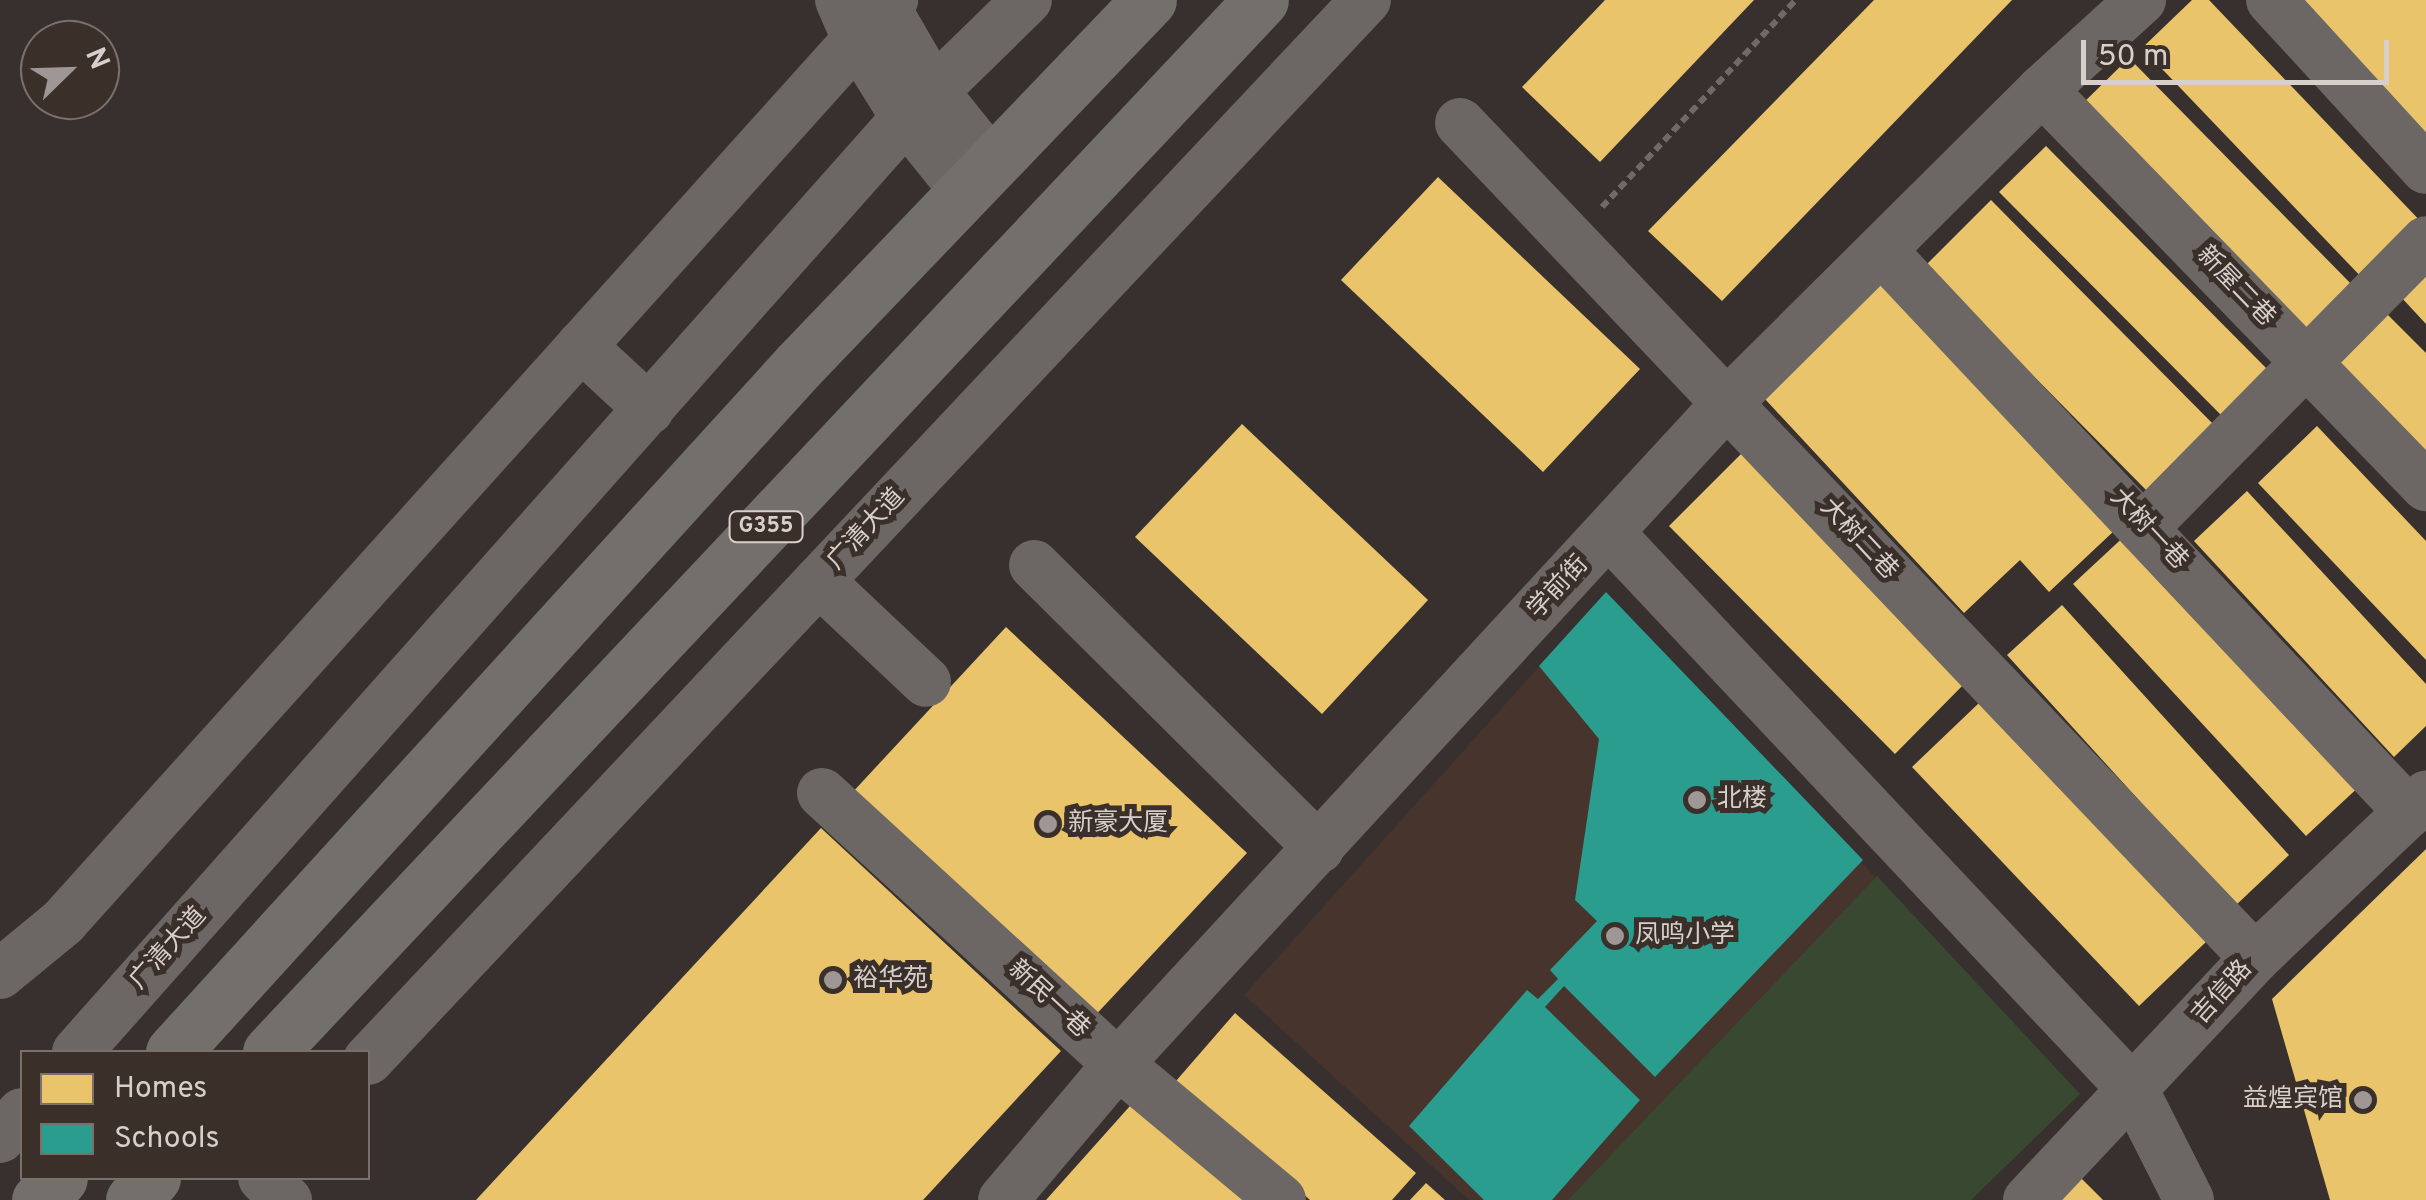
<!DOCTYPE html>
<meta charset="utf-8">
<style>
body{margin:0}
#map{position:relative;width:2426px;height:1200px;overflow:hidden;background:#37302e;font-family:Overpass,"Noto Sans SC",sans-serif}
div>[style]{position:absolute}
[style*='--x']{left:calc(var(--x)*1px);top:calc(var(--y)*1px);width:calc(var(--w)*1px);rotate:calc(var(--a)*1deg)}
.built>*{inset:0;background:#46342d}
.green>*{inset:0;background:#384831}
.homes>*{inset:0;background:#e9c46a}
.schools>*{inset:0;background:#2a9d8f}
.path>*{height:6px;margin-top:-3px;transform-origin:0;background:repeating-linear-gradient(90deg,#6e6a67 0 8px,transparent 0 13px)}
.minor>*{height:50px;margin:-25px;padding:0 25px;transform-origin:25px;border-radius:25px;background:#6c6764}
.highway>*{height:55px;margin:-27.5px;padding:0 27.5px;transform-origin:27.5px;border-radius:27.5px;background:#736f6a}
.dots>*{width:28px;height:28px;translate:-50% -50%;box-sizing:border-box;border:5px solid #3b2f2a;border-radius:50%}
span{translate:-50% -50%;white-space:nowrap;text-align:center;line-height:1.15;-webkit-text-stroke:10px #3b2f2a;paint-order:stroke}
.shield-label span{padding:2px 8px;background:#3b2f2a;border:2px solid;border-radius:8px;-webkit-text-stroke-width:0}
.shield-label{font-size:22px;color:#d7cfcc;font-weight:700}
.street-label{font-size:25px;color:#d7cfcc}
.poi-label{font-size:25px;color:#d7cfcc}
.left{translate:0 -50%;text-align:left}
.right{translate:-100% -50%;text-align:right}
.legend{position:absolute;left:20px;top:1050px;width:350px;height:130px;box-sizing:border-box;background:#3b2f2a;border:2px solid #796f6b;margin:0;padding:12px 18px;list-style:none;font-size:30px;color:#d7cfcc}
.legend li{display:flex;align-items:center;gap:20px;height:50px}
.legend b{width:50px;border:2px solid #796f6b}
.north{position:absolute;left:20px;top:20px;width:100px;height:100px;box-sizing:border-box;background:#3b2f2a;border:2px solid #796f6b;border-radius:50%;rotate:67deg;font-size:28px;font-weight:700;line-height:40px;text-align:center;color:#d7cfcc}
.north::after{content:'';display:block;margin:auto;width:35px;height:45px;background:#9f9795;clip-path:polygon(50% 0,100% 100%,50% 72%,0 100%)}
.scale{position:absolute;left:2081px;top:40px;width:308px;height:45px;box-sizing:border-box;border:5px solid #d7cfcc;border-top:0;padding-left:12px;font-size:30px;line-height:35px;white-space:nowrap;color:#d7cfcc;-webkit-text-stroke:8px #3b2f2a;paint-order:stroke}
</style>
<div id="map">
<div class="built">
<div style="clip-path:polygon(1606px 592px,2080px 1094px,1971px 1200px,1469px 1200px,1244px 995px)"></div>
</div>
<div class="green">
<div style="clip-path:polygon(1877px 876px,2080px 1094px,1971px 1200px,1568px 1200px)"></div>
</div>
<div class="homes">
<div style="clip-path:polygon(1605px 0,1754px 0,1600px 162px,1522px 87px)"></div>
<div style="clip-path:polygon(1874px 0,2012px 0,1722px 301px,1648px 231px)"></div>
<div style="clip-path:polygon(2192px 0,2209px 0,2426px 227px,2367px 283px,2142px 48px)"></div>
<div style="clip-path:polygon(2282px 0,2426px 0,2426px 151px)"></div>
<div style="clip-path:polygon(2129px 58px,2360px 293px,2307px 347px,2076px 110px)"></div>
<div style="clip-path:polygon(2046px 146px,2270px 372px,2224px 418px,1999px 192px)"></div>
<div style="clip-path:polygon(1438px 177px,1640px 369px,1543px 472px,1341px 280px)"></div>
<div style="clip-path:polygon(1991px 200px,2218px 429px,2151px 495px,1925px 266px)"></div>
<div style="clip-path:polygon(2426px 273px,2426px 324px,2401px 297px)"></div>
<div style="clip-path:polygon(1883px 281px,2115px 530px,2049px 592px,2020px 560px,1964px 613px,1765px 399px)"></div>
<div style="clip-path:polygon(2384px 311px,2426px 353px,2426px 467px,2328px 367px)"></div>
<div style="clip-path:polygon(1242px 424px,1428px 600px,1322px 714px,1135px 537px)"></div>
<div style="clip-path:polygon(2317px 426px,2426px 541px,2426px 660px,2258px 483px)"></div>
<div style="clip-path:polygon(1745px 450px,1970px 678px,1895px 754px,1669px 526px)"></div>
<div style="clip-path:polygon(2247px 491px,2426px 684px,2426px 726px,2394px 757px,2194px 541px)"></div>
<div style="clip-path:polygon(2130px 531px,2363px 783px,2306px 836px,2073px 584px)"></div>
<div style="clip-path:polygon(2062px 605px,2289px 855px,2235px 906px,2007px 655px)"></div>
<div style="clip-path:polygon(1006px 627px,1247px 853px,1090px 1021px,850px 795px)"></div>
<div style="clip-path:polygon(1980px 702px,2207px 941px,2139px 1006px,1912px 767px)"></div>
<div style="clip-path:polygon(821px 828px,1061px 1051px,923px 1200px,476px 1200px)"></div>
<div style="clip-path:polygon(2426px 849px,2426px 1200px,2330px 1200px,2272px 999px)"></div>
<div style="clip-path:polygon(1235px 1013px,1416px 1173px,1392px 1200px,1310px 1200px,1176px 1081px)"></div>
<div style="clip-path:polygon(1138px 1097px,1253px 1200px,1046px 1200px)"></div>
<div style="clip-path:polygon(2077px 1174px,2103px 1200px,2051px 1200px)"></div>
<div style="clip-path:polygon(1426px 1183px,1445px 1200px,1410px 1200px)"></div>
</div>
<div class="schools">
<div style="clip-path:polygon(1606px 592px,1863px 860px,1655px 1077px,1564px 986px,1545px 1007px,1640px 1100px,1552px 1200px,1484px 1200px,1409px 1126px,1527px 990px,1538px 999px,1558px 979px,1550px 970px,1597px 921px,1575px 900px,1599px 739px,1539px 666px)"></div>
</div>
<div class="path">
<div style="--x:1602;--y:207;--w:284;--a:-46.9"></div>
</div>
<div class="minor">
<div style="--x:840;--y:0;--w:43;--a:66.4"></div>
<div style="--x:857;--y:39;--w:93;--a:58.2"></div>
<div style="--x:906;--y:118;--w:94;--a:51.1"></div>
<div style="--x:881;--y:0;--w:108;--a:59.9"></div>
<div style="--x:935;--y:93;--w:90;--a:51.3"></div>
<div style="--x:2271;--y:0;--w:229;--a:47.5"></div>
<div style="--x:2042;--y:90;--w:552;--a:45.88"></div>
<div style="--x:1460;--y:123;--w:1153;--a:46.41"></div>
<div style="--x:1882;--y:251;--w:770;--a:46.79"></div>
<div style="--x:581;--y:346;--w:93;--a:42.8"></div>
<div style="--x:2145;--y:526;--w:400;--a:-45.4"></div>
<div style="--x:1610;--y:534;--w:765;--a:46.75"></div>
<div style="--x:2134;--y:1091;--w:122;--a:63.2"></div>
<div style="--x:1034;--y:565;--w:402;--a:44.8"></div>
<div style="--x:819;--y:581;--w:147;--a:43.3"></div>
<div style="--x:822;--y:793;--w:401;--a:42.5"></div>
<div style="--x:1118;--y:1064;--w:212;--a:39.8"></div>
<div style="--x:0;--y:974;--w:82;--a:-39.5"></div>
<div style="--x:63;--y:922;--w:1241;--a:-48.01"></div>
<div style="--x:77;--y:1052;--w:1249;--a:-48.41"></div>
<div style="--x:906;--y:118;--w:169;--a:-44.3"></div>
<div style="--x:368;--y:1060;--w:1456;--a:-46.73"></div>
<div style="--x:0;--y:1138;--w:33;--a:-49"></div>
<div style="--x:263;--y:1178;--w:33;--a:43"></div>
<div style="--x:1003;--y:1200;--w:178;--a:-49.8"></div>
<div style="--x:1118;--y:1064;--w:900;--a:-47.34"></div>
<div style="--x:1728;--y:402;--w:443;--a:-44.8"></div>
<div style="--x:2042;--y:90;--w:134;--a:-42.3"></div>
<div style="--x:2028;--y:1200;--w:332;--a:-46.8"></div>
<div style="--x:2255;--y:958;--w:236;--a:-43.5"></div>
</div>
<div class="highway">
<div style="--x:173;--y:1052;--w:928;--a:-47.66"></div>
<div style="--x:798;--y:366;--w:507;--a:-46.2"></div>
<div style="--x:270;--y:1052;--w:1445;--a:-46.71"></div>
<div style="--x:39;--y:1200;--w:30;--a:-46"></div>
<div style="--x:133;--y:1200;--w:30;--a:-48"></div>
</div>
<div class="dots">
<div style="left:1697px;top:800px;background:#9f9795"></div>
<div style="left:1048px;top:824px;background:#9f9795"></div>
<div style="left:1615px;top:936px;background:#9f9795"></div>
<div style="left:833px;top:980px;background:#9f9795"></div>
<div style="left:2363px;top:1100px;background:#9f9795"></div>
</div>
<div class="shield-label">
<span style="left:766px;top:527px">G355</span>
</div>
<div class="street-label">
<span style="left:2235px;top:287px;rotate:46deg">新屋二巷</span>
<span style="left:867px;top:530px;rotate:-47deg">广清大道</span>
<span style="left:2148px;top:530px;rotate:47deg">大树一巷</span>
<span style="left:1858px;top:540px;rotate:47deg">大树二巷</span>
<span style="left:1559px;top:588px;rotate:-47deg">学前街</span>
<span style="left:169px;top:949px;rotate:-48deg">广清大道</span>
<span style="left:2223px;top:993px;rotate:-48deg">吉信路</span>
<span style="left:1048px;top:1000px;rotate:43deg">新民一巷</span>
</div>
<div class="poi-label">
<span class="left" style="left:1717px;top:800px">北楼</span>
<span class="left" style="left:1068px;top:824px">新豪大厦</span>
<span class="left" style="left:1635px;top:936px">凤鸣小学</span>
<span class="left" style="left:853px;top:980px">裕华苑</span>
<span class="right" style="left:2343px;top:1100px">益煌宾馆</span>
</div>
<ul class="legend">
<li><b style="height:28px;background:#e9c46a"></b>Homes</li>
<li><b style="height:28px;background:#2a9d8f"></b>Schools</li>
</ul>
<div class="north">N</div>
<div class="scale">50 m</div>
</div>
